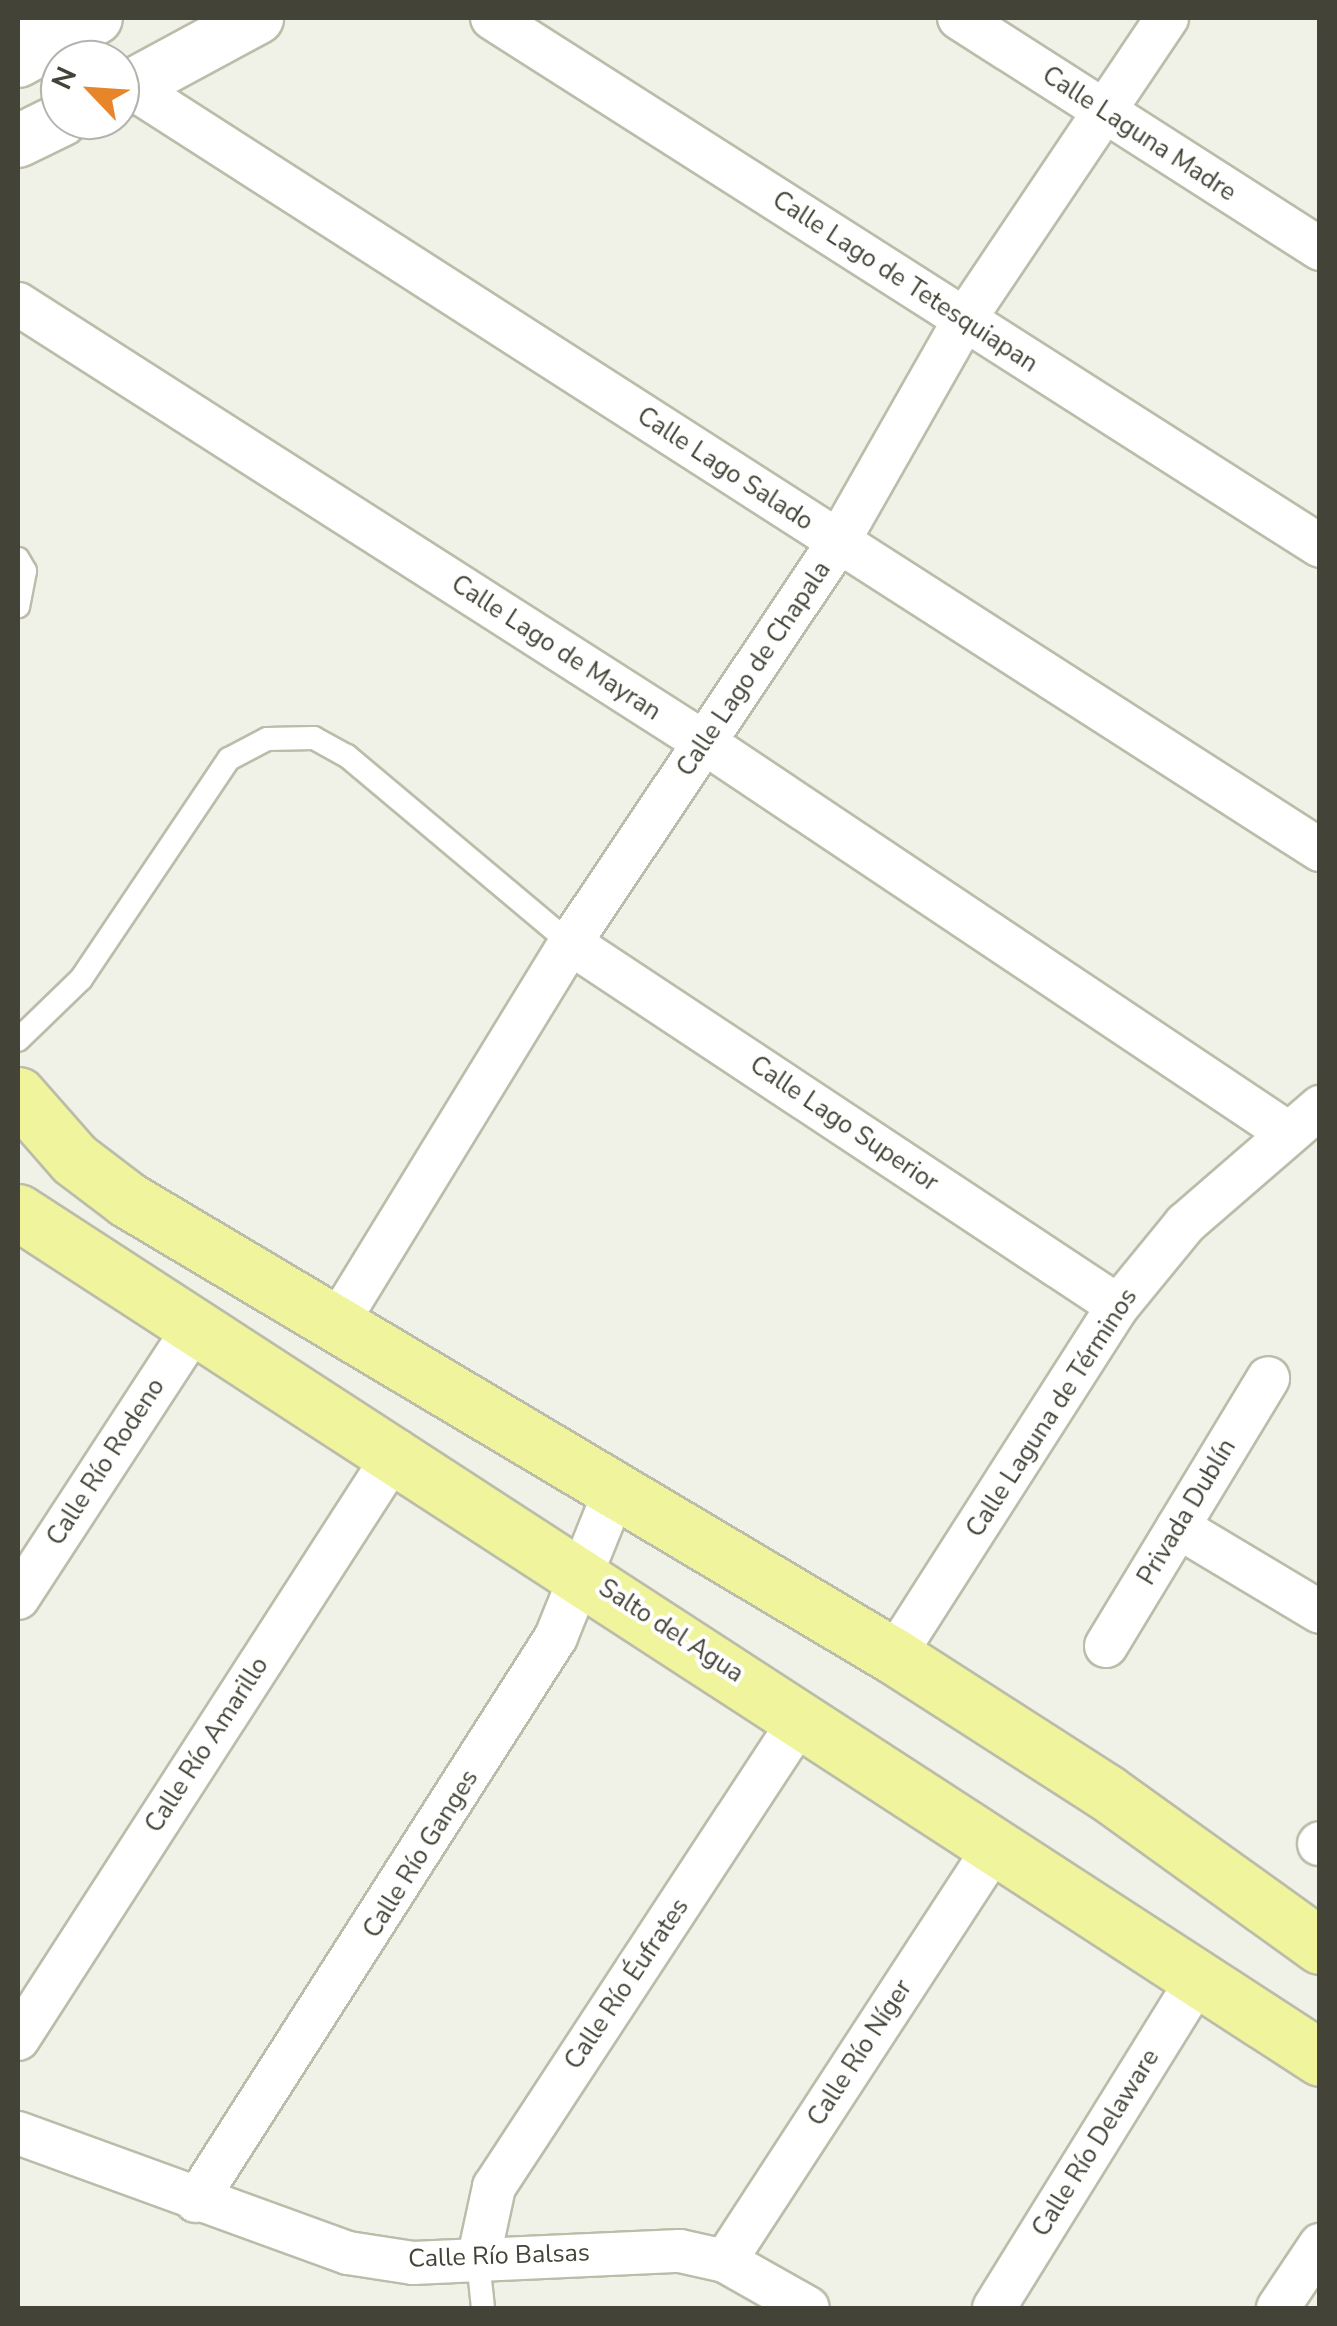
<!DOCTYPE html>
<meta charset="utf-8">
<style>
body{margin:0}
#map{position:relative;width:1337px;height:2326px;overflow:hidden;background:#f1f2e7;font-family:"Nunito Sans",sans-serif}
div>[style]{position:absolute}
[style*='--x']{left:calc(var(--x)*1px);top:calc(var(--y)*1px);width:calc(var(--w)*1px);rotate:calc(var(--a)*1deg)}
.roads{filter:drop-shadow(2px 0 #bcbcaa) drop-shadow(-2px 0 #bcbcaa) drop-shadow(0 2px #bcbcaa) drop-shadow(0 -2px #bcbcaa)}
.service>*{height:22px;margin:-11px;padding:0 11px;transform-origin:11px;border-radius:11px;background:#fff}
.minor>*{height:42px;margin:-21px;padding:0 21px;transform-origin:21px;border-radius:21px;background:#fff}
.tertiary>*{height:52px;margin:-26px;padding:0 26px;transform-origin:26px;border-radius:26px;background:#fff}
.primary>*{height:55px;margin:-27.5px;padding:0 27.5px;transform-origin:27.5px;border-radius:27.5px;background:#f0f59d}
span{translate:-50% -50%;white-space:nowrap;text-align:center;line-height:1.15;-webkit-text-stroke:8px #fff;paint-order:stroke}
.street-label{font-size:25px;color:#444337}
.frame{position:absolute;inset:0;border:20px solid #444337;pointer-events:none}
.north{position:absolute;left:40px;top:40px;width:100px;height:100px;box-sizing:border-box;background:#fff;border:2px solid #b4b4af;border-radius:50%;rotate:295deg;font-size:28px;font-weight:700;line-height:40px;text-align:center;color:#444337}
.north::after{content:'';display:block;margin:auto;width:35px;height:45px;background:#e6852a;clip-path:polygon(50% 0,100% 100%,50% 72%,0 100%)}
</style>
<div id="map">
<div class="roads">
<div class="service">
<div style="--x:18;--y:559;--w:14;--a:60"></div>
<div style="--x:25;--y:571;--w:36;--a:101"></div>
<div style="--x:18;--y:1040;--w:88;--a:-44.1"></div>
<div style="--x:81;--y:979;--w:265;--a:-56.1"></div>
<div style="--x:229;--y:759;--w:43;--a:-27.8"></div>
<div style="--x:267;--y:739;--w:47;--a:-1.2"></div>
<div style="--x:314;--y:738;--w:38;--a:29"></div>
<div style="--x:347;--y:756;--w:291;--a:40"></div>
<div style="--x:478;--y:2261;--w:47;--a:83.9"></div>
</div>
<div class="minor">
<div style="--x:34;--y:18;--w:29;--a:59"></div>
<div style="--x:49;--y:43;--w:36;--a:28"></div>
<div style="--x:492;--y:18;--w:982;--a:32.52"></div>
<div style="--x:959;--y:18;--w:429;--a:32.6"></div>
<div style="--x:120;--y:80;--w:1426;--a:32.69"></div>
<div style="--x:18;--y:304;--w:815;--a:32.58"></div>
<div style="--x:705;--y:743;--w:701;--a:33.78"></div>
<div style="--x:570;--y:943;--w:657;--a:33.52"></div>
<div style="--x:339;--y:1320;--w:442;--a:-58.5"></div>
<div style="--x:570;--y:943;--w:482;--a:-56.2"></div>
<div style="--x:838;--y:542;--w:255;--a:-60.4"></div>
<div style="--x:964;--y:320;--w:364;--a:-56.1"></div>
<div style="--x:1178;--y:1527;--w:165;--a:30.9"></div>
<div style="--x:18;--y:1598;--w:325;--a:-56.9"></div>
<div style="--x:1106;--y:1646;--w:313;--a:-58.8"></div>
<div style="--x:894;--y:1656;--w:416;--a:-57.4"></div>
<div style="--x:1118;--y:1306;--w:106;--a:-50.7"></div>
<div style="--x:1185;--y:1224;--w:179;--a:-40.9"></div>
<div style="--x:1319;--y:1844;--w:1;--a:-45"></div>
<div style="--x:18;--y:2039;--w:700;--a:-57.2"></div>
<div style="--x:18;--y:2133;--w:351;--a:20"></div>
<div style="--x:348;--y:2253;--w:66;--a:8.7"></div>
<div style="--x:413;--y:2263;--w:267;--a:-2.6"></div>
<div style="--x:680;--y:2251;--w:46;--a:12.5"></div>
<div style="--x:725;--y:2261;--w:95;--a:29.5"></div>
<div style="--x:196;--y:2201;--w:669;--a:-57.45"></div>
<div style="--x:556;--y:1637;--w:157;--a:-68"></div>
<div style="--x:478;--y:2261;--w:76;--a:-77.8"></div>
<div style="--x:494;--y:2187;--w:562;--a:-56.76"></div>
<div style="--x:725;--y:2261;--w:496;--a:-56.9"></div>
<div style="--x:994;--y:2308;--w:389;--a:-58.2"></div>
<div style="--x:1278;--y:2308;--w:76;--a:-56.3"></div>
</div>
<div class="tertiary">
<div style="--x:18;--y:61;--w:89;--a:-28.9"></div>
<div style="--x:120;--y:92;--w:156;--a:-28.4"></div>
<div style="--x:18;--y:141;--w:48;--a:-26"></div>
</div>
<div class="primary">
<div style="--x:18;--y:1095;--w:85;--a:48.8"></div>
<div style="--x:74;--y:1159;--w:68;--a:37.2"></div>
<div style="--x:128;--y:1200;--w:891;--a:30.77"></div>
<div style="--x:894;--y:1656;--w:252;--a:32.7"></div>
<div style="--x:1106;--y:1792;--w:264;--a:35.7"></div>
<div style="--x:18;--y:1212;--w:1553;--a:33.01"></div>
</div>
</div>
<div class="street-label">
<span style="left:1139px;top:134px;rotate:33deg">Calle Laguna Madre</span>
<span style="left:905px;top:282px;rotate:33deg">Calle Lago de Tetesquiapan</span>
<span style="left:725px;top:469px;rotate:33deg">Calle Lago Salado</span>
<span style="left:556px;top:648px;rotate:33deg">Calle Lago de Mayran</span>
<span style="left:754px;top:669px;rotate:-56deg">Calle Lago de Chapala</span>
<span style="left:844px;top:1124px;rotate:34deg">Calle Lago Superior</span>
<span style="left:1052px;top:1413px;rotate:-57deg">Calle Laguna de Términos</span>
<span style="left:106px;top:1462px;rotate:-57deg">Calle Río Rodeno</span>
<span style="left:1187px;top:1512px;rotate:-59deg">Privada Dublín</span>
<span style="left:671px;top:1631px;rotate:33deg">Salto del Agua</span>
<span style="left:207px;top:1745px;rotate:-57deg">Calle Río Amarillo</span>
<span style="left:421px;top:1854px;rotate:-58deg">Calle Río Ganges</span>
<span style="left:627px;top:1984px;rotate:-56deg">Calle Río Éufrates</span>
<span style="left:860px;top:2053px;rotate:-57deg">Calle Río Níger</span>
<span style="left:1096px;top:2143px;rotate:-58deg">Calle Río Delaware</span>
<span style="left:499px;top:2256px;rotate:-2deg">Calle Río Balsas</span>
</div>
<div class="frame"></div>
<div class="north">N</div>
</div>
